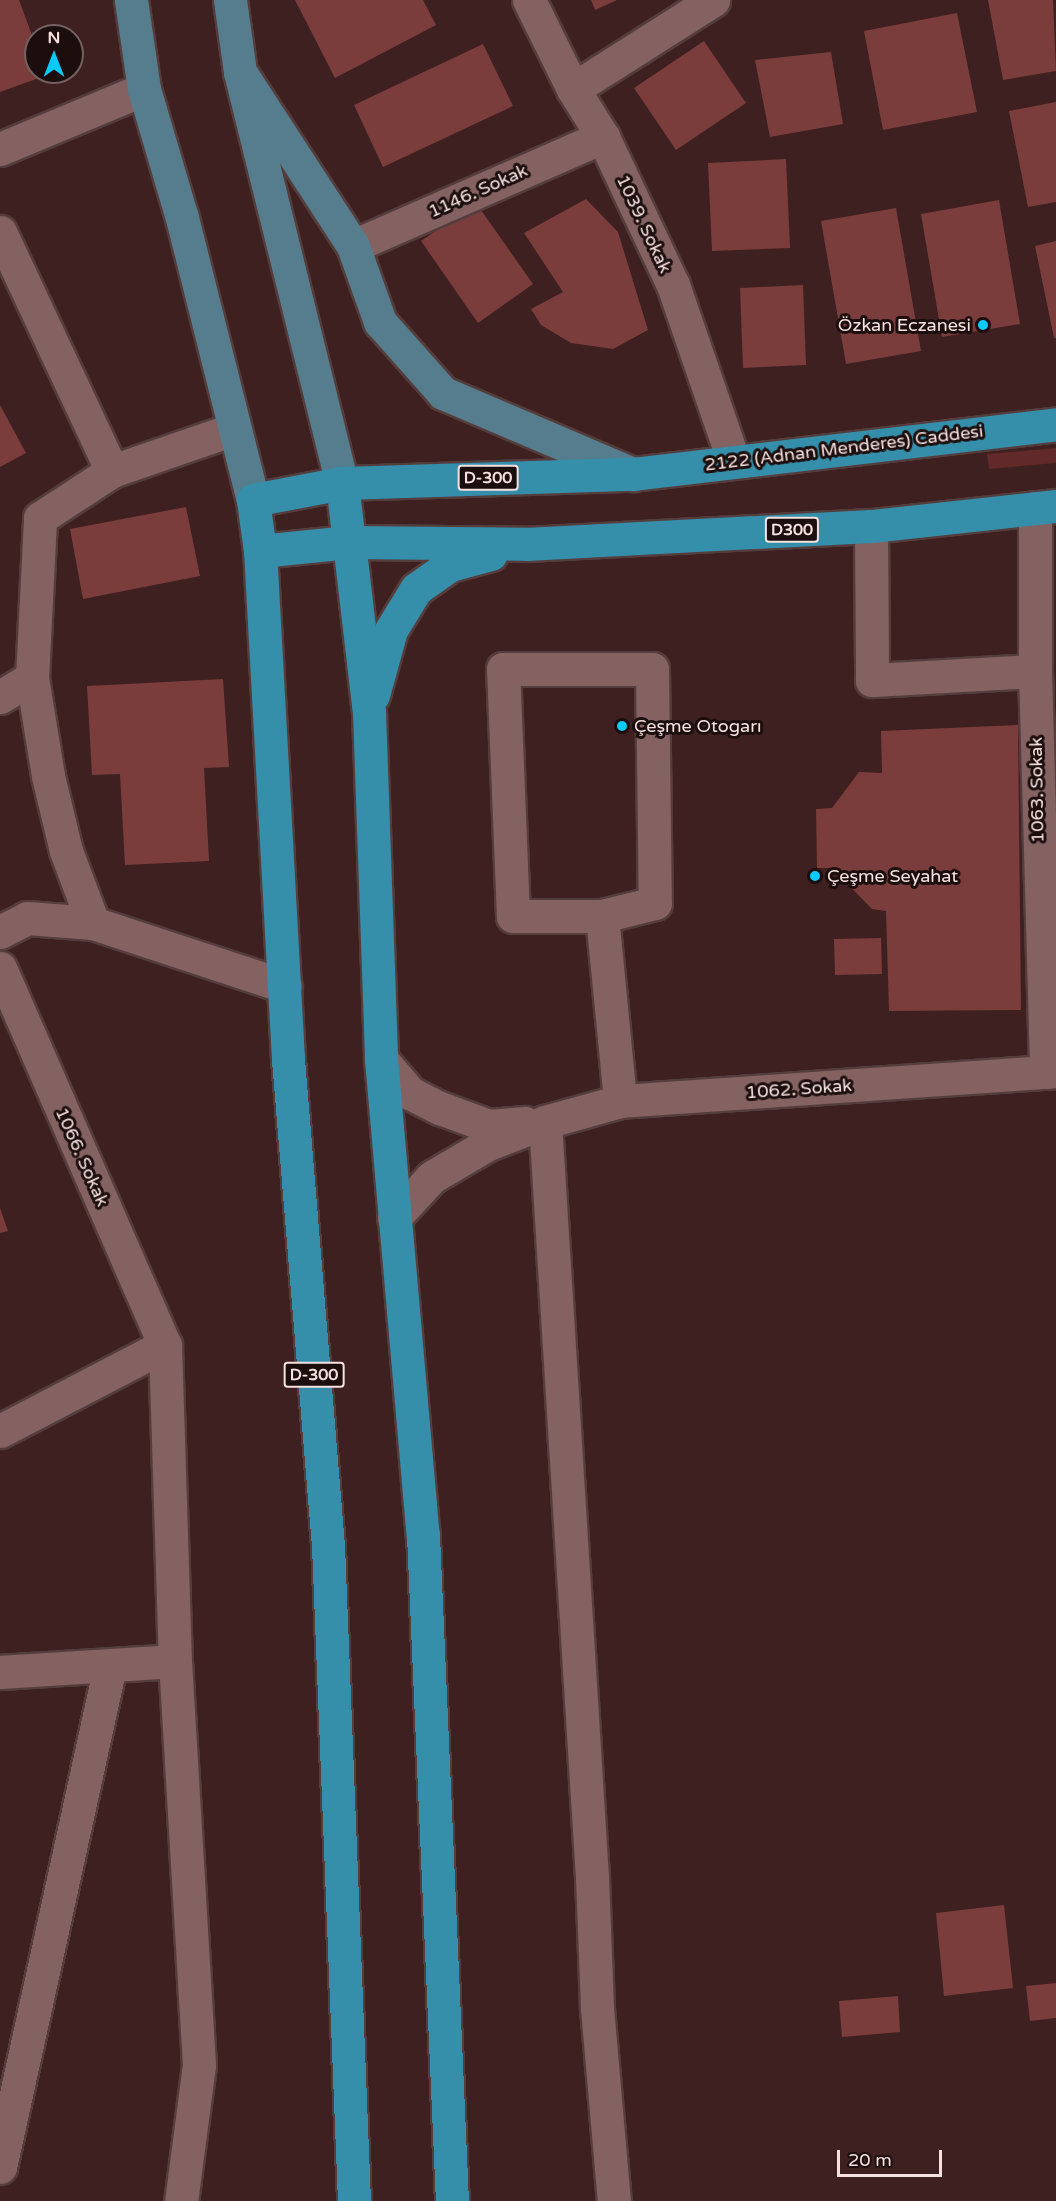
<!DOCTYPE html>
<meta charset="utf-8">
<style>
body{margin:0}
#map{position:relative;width:1056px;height:2201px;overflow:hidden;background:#3d201f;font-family:"Varela Round",sans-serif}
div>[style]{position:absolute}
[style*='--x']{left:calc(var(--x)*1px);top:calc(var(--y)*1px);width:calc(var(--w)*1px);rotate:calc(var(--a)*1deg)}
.green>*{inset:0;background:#612929}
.building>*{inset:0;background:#7a3d3c}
.roads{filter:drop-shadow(2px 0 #553d3d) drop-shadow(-2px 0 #553d3d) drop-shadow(0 2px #553d3d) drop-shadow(0 -2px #553d3d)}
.minor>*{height:33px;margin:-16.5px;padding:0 16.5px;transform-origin:16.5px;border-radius:16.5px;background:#846261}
.major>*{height:33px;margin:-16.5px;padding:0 16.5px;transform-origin:16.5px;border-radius:16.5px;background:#557d8d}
.highway>*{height:33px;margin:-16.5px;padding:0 16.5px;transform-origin:16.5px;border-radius:16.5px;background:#358fab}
.dots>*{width:16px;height:16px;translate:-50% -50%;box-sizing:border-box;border:3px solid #1b0e0d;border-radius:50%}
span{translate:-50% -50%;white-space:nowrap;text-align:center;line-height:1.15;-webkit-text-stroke:6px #1b0e0d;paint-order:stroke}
.shield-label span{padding:2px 4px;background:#1b0e0d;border:2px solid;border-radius:4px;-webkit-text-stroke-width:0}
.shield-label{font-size:16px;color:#f6e1e0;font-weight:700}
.street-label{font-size:18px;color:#f6e1e0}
.poi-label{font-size:18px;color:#f6e1e0}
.right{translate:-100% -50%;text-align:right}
.left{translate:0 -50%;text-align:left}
.north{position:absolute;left:24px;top:24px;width:60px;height:60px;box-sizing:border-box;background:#1b0e0d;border:2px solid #736261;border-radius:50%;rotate:0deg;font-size:16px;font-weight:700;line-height:24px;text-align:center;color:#f6e1e0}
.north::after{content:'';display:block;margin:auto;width:21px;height:27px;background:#0acafa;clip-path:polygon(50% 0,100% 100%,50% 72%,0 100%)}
.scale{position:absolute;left:837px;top:2150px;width:105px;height:27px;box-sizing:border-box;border:3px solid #f6e1e0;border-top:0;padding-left:8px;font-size:18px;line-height:21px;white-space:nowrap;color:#f6e1e0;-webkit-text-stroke:4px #1b0e0d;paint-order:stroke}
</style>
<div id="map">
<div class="green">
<div style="clip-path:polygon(1056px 448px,1056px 463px,989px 469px,987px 454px)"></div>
</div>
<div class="building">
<div style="clip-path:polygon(0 0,19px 0,36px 46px,36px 72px,47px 75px,0 92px)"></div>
<div style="clip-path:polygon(295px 0,423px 0,436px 25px,335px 78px)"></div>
<div style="clip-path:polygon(591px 0,617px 0,595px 10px)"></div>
<div style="clip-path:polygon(988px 0,1053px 0,1056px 71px,1003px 80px)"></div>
<div style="clip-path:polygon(957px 13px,977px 112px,883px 130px,864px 31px)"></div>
<div style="clip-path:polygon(704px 41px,746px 103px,676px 150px,634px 88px)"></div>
<div style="clip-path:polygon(483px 44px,513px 106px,383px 167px,354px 105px)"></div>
<div style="clip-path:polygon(831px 52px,843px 124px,770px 137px,755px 60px)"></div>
<div style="clip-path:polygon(1056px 102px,1056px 202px,1028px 207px,1009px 111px)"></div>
<div style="clip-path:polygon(786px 159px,790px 248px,712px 251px,708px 163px)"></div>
<div style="clip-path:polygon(586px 199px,618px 232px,648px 330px,613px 349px,571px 343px,541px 325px,531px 309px,563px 292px,524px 233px)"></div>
<div style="clip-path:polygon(999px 200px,1020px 324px,942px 337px,921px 214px)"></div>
<div style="clip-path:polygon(476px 203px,533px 284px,478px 323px,421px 241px)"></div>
<div style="clip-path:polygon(896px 208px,921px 351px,846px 364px,821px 221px)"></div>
<div style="clip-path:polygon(1056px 241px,1056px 338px,1054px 338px,1035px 246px)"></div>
<div style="clip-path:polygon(803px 285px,806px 365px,743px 368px,740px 288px)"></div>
<div style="clip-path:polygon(0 405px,26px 453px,0 467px)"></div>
<div style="clip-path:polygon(186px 507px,200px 576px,83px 599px,70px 529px)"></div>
<div style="clip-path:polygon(223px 679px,229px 767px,204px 768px,209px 861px,125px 865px,120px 774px,92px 775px,87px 686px)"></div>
<div style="clip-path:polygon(1018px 725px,1021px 1010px,889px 1011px,886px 911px,872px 909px,832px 868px,817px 868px,816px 809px,832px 808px,859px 772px,882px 773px,881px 731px)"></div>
<div style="clip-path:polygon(881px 938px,882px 974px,835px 975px,834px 939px)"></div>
<div style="clip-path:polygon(0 1208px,8px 1231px,0 1233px)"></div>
<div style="clip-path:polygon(1004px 1905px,1013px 1988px,944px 1996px,936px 1913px)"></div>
<div style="clip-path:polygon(1056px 1983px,1056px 2018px,1030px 2021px,1026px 1986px)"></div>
<div style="clip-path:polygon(898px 1996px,900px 2032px,842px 2037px,839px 2001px)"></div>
</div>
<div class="roads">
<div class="minor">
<div style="--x:529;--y:0;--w:99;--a:63.7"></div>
<div style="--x:573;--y:89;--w:57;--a:58"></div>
<div style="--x:603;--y:137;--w:164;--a:64.7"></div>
<div style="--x:673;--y:285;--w:184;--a:71"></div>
<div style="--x:573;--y:89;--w:166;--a:-32.4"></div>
<div style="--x:0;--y:149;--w:156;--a:-22.6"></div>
<div style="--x:0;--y:232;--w:264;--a:64.9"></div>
<div style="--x:353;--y:246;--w:273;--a:-23.6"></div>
<div style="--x:1035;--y:508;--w:163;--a:90"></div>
<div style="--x:1035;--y:671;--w:401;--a:88.4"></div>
<div style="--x:871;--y:526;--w:154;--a:89.6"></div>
<div style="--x:872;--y:680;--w:163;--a:-3.2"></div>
<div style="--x:503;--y:669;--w:149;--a:0"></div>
<div style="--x:652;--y:669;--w:234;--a:89.3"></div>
<div style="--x:655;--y:903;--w:55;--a:166.2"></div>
<div style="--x:602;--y:916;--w:89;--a:180"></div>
<div style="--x:513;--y:916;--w:247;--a:-92.3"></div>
<div style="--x:32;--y:678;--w:99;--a:80.7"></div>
<div style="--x:48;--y:776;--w:77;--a:76.5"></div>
<div style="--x:66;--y:851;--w:77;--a:69.4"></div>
<div style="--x:0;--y:697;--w:37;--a:-31"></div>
<div style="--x:32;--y:678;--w:160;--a:-87.1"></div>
<div style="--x:40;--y:518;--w:86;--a:-33.1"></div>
<div style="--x:112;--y:471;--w:129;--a:-19"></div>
<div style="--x:602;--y:916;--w:186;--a:84.4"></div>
<div style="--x:0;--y:932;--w:30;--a:-27"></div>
<div style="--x:27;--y:918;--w:66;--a:4.3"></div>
<div style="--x:93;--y:923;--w:202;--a:18.2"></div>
<div style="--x:0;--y:968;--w:412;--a:66.4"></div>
<div style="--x:165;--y:1345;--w:316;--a:88.2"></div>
<div style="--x:175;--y:1661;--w:405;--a:86.6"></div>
<div style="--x:199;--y:2065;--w:137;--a:97.5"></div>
<div style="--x:381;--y:1059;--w:45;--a:49.5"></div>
<div style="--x:410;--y:1093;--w:34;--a:27"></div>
<div style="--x:440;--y:1108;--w:52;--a:20.2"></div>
<div style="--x:489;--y:1126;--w:36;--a:-5"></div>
<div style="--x:545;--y:1122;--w:756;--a:86.44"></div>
<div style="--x:592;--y:1877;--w:131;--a:87.8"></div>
<div style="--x:597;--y:2008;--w:194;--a:85"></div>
<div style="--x:394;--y:1218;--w:56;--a:-47.2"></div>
<div style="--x:432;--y:1177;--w:65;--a:-30.5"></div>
<div style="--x:488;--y:1144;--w:61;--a:-21.1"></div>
<div style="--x:545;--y:1122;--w:78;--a:-15.6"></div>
<div style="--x:620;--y:1101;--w:437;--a:-3.9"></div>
<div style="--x:0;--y:1431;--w:186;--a:-27.5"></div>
<div style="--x:0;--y:1672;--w:175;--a:-3.6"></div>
<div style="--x:0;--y:2167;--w:513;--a:-77.62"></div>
</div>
<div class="major">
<div style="--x:131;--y:0;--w:90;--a:81.7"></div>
<div style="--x:144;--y:89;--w:134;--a:73.6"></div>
<div style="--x:182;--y:218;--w:291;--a:75.9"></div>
<div style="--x:230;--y:0;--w:73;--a:82.1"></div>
<div style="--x:240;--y:72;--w:423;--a:76.1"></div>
<div style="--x:240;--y:72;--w:207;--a:57"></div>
<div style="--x:353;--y:246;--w:81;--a:70.4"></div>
<div style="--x:380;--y:322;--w:95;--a:48.4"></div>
<div style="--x:443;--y:393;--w:207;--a:23.1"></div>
</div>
<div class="highway">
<div style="--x:342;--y:483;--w:231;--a:83.3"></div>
<div style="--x:369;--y:712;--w:347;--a:88"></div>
<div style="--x:381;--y:1059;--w:478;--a:85"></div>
<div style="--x:423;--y:1535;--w:667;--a:87.51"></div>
<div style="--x:260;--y:551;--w:89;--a:-5.8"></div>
<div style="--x:349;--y:542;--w:177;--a:0.6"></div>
<div style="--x:526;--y:544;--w:345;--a:-3"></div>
<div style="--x:871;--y:526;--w:186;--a:-6.2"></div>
<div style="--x:373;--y:695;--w:67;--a:-74.5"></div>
<div style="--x:391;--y:630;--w:48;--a:-58.6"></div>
<div style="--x:416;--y:589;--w:42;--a:-35.2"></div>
<div style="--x:450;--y:565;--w:42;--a:-15"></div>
<div style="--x:354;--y:2201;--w:656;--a:-92.27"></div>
<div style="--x:328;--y:1546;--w:489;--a:-94.7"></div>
<div style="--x:288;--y:1059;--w:509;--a:-93.15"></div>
<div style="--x:260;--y:551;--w:51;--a:-97.8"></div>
<div style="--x:253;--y:500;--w:91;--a:-10.8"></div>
<div style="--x:342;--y:483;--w:291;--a:-1.8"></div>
<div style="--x:633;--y:474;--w:426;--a:-6.7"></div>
</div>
</div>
<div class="dots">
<div style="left:983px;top:325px;background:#0acafa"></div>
<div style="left:622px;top:726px;background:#0acafa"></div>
<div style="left:815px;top:876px;background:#0acafa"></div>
</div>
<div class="shield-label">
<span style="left:488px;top:478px">D-300</span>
<span style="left:792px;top:530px">D300</span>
<span style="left:314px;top:1375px">D-300</span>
</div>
<div class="street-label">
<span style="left:478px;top:191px;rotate:-24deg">1146. Sokak</span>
<span style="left:644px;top:224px;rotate:65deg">1039. Sokak</span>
<span style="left:844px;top:448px;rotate:-7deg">2122 (Adnan Menderes) Caddesi</span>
<span style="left:1037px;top:790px;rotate:-91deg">1063. Sokak</span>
<span style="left:799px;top:1089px;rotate:-4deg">1062. Sokak</span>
<span style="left:82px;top:1157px;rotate:66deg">1066. Sokak</span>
</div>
<div class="poi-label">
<span class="right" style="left:971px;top:325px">Özkan Eczanesi</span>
<span class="left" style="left:634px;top:726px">Çeşme Otogarı</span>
<span class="left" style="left:827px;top:876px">Çeşme Seyahat</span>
</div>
<div class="north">N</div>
<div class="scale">20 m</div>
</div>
